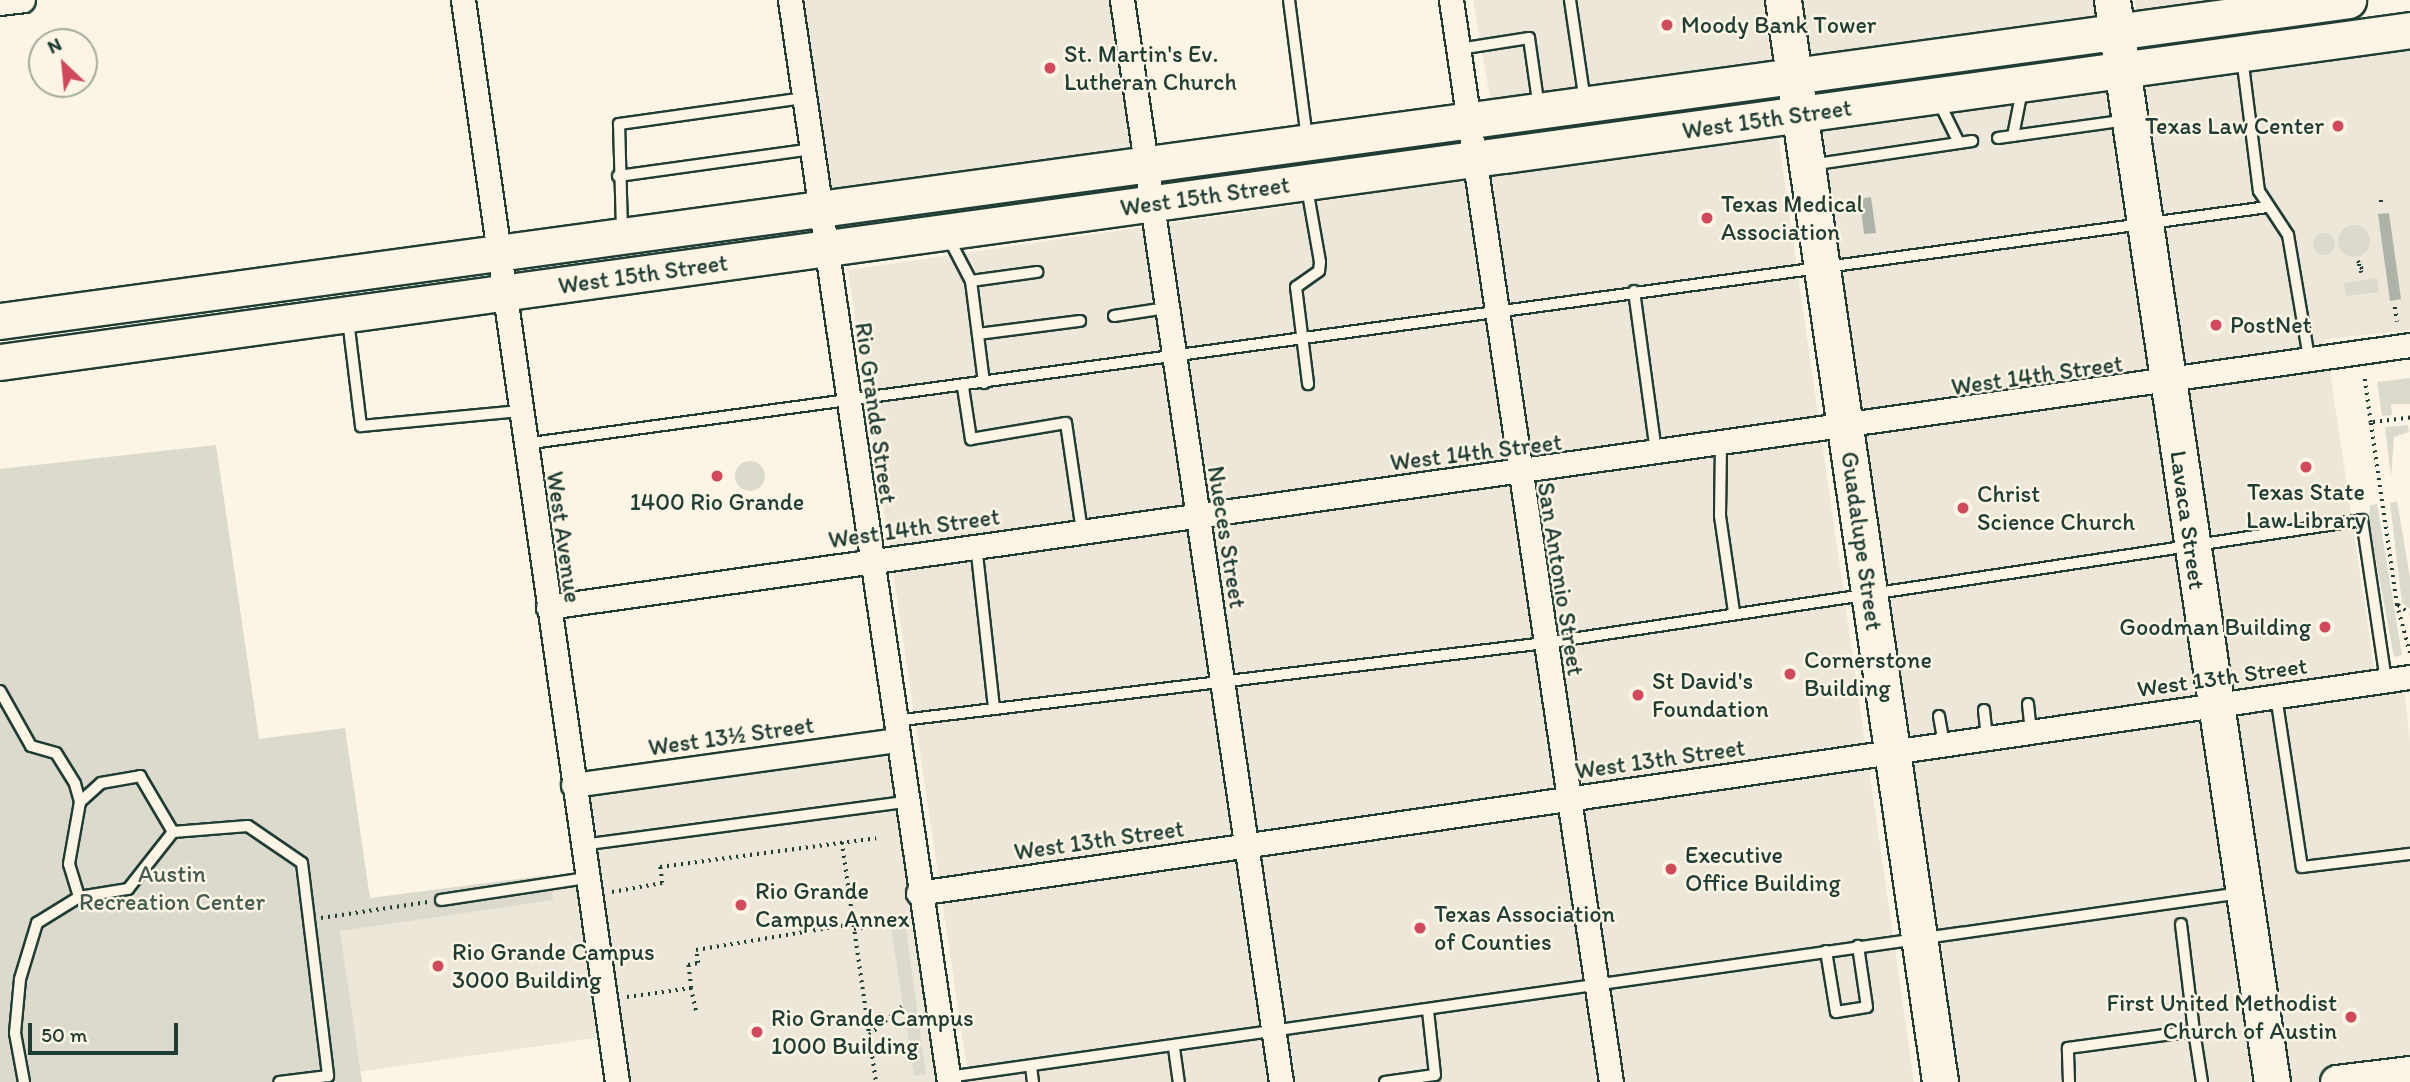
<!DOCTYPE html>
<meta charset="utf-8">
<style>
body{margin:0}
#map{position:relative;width:2410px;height:1082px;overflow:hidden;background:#fcf5e5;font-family:Itim,sans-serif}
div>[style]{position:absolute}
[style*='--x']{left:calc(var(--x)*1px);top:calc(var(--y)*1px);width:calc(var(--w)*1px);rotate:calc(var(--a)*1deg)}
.built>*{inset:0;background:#ece7d8}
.green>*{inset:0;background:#dcdacc}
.round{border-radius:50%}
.water>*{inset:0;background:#aeb3a7}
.path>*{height:3.5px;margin-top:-1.75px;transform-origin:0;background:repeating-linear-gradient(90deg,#1f3d34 0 2px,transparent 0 7px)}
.roads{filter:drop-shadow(2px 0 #1f3d34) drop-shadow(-2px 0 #1f3d34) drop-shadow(0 2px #1f3d34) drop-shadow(0 -2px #1f3d34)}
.service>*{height:10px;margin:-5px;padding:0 5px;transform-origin:5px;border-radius:5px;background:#fcf5e5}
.minor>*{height:23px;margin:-11.5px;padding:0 11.5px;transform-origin:11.5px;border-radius:11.5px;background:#fcf5e5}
.secondary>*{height:32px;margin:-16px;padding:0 16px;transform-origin:16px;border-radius:16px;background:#fcf5e5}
.primary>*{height:35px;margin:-17.5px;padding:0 17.5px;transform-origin:17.5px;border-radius:17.5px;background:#fcf5e5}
.dots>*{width:19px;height:19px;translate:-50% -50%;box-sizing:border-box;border:4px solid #fcf5e5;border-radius:50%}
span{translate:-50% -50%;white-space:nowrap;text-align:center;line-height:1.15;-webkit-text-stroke:5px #fcf5e5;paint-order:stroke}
.poi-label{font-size:24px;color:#1f3d34}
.left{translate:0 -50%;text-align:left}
.right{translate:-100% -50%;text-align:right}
.street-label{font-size:24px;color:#1f3d34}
.park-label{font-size:24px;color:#455c52}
.north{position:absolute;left:28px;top:28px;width:70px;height:70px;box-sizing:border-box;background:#fcf5e5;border:2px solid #a4ab9e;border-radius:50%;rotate:334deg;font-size:19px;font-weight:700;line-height:28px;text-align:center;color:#1f3d34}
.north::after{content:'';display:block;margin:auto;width:24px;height:32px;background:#d1495b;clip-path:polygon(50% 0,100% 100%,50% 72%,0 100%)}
.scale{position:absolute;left:28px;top:1023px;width:150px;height:32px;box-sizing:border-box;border:4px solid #1f3d34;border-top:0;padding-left:9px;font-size:21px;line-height:24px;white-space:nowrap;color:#1f3d34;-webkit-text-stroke:5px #fcf5e5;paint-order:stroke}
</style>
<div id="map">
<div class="built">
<div style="clip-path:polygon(801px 0,1115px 0,1137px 156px,828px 197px)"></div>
<div style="clip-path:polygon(1473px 0,2101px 0,2104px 22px,1491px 103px)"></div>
<div style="clip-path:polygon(2135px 0,2248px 0,2137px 15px)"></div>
<div style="clip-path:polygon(2410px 47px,2410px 330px,2325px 339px,2378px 693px,2404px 689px,2410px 740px,2410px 1082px,1951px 1082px,1822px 126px)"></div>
<div style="clip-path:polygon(1778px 135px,1914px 1082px,969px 1082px,848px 270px)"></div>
<div style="clip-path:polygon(897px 740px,949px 1082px,617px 1082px,610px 1036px,328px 1076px,309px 920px,585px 878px,573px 785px)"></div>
</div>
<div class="green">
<div class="round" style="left:2338px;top:225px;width:32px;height:32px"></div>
<div class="round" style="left:2313px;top:233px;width:22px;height:22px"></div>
<div style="clip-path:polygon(2377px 278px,2379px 292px,2346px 296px,2344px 283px)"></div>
<div style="clip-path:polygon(2410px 378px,2410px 404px,2391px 404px,2392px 415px,2382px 416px,2377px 382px)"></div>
<div style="clip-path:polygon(2408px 425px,2409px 432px,2394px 437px,2391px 477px,2385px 427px)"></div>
<div style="clip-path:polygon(216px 445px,259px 739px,345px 728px,370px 898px,549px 875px,553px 900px,340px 931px,362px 1082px,0 1082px,0 469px)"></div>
<div class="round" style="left:735px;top:461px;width:30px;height:30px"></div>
<div style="clip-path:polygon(2397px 501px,2410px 577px,2410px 609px,2402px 603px,2390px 503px)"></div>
<div style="clip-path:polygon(2377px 504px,2402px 655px,2394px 657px,2369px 522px,2370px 505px)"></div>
<div style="clip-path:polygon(891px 928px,906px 929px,926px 1074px,914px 1076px)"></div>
</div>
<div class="water">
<div style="clip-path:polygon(1871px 197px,1876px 233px,1864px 234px,1860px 199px)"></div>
<div style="clip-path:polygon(2389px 213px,2401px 299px,2390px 301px,2378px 214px)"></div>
</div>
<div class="path">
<div style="--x:2381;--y:200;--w:6;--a:81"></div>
<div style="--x:2361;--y:273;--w:12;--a:-104"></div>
<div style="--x:2358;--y:261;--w:13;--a:63"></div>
<div style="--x:2395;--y:307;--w:15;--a:82"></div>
<div style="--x:2365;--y:379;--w:44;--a:82.2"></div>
<div style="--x:2410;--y:418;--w:39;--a:173"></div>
<div style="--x:2371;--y:423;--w:183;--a:81.8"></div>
<div style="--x:2397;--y:604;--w:51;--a:75.1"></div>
<div style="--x:2398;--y:605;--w:14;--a:34"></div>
<div style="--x:842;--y:842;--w:242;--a:81.9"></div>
<div style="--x:612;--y:892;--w:51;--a:-10.2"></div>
<div style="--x:662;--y:883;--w:16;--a:-97"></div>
<div style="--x:660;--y:867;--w:218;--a:-7.6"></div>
<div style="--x:321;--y:918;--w:108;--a:-8.5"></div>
<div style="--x:854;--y:929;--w:36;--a:-10"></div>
<div style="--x:691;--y:988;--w:26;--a:77"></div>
<div style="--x:627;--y:997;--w:65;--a:-8"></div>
<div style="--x:691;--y:988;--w:23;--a:-97"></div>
<div style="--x:688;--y:965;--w:10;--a:-11"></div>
<div style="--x:698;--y:963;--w:13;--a:-99"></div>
<div style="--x:696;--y:950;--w:159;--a:-9.4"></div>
<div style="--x:869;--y:1035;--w:43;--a:-41.2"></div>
</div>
<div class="roads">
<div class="service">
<div style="--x:1289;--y:0;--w:140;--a:82.6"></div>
<div style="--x:1570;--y:0;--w:102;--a:81.6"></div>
<div style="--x:1459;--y:49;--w:71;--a:-8.9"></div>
<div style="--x:1529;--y:38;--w:71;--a:81.9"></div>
<div style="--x:2242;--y:57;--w:135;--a:82.8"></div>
<div style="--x:2259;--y:191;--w:53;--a:56.6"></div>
<div style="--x:2288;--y:235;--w:125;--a:80.3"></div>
<div style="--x:1937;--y:98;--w:50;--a:63.9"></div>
<div style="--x:2013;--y:136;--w:47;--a:-78.9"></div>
<div style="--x:1998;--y:138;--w:130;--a:-7.9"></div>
<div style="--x:1810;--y:165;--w:164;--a:-8.4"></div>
<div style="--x:618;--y:176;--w:196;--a:-7.9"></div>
<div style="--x:1307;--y:188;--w:75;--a:80"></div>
<div style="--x:1320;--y:262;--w:9;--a:96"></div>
<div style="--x:1319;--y:271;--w:28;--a:145"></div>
<div style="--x:1296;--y:287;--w:98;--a:82.9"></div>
<div style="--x:622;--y:230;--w:106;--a:-91.6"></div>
<div style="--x:619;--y:124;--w:188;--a:-8"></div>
<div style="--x:949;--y:239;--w:47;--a:62.4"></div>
<div style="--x:971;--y:281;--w:103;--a:82.7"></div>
<div style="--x:971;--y:281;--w:67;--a:-7.8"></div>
<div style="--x:1634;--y:291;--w:162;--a:82.2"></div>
<div style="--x:1114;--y:316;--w:53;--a:-8.7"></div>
<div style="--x:348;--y:320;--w:107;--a:83"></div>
<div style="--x:361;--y:426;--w:160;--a:-5.4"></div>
<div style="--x:978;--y:334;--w:103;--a:-7.3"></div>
<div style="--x:963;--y:387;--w:53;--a:81.3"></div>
<div style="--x:971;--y:439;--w:96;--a:-9.6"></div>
<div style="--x:1066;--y:423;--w:109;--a:81.6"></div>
<div style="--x:524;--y:444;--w:1760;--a:-7.74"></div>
<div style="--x:1721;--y:445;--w:71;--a:90.8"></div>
<div style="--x:1720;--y:516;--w:97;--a:81.7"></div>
<div style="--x:976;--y:545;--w:165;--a:83.7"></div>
<div style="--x:0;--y:691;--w:63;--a:60.6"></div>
<div style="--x:31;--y:746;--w:26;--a:16"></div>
<div style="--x:56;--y:753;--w:36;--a:58"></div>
<div style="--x:75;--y:784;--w:19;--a:74"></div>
<div style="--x:80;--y:802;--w:63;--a:100.1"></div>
<div style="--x:69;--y:864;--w:34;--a:73"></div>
<div style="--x:2276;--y:696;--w:173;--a:81.4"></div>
<div style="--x:2302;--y:867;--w:109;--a:-6.9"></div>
<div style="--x:2028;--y:704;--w:28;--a:84"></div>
<div style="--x:1984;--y:710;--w:28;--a:84"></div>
<div style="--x:1939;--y:716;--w:28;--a:80"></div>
<div style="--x:894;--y:721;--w:656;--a:-6.83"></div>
<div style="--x:1545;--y:643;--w:826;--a:-8.56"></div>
<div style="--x:2362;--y:520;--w:162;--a:81.5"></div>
<div style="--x:80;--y:802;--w:28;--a:-42"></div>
<div style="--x:101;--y:783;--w:40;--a:-10"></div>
<div style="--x:140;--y:776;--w:65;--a:59.5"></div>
<div style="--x:582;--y:845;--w:326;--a:-7.6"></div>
<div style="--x:441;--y:900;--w:147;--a:-8.6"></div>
<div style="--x:2181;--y:924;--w:108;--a:83.1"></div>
<div style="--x:1826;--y:951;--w:62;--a:80.7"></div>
<div style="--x:1836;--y:1012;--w:31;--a:-9"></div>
<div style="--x:1867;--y:1007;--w:62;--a:-98.4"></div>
<div style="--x:1174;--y:1048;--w:34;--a:82"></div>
<div style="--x:1031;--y:1066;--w:16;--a:83"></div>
<div style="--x:948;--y:1077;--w:1306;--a:-8.1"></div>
<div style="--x:24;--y:1082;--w:50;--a:-100.4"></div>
<div style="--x:15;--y:1033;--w:54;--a:-84.7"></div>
<div style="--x:20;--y:979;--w:59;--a:-73.1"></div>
<div style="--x:37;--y:923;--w:49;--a:-31.8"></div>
<div style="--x:79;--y:897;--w:50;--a:-9.3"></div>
<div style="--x:128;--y:889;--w:73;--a:-51.7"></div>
<div style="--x:173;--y:832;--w:75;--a:-4.6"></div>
<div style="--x:248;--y:826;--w:65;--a:34.4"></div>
<div style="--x:302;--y:863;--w:215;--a:83"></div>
<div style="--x:328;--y:1076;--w:49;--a:173"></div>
<div style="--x:1385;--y:1082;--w:50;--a:-8"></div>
<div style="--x:1435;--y:1075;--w:64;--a:-96.2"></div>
<div style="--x:2069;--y:1082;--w:34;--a:-92"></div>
<div style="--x:2068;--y:1048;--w:127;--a:-7.7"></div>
<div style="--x:2194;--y:1031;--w:52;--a:81.1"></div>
</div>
<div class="minor">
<div style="--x:463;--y:0;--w:1093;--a:81.9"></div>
<div style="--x:790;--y:0;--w:1094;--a:81.64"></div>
<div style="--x:1122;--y:0;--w:1094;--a:81.64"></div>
<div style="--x:1451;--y:0;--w:1094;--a:81.59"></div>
<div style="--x:0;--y:3;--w:23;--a:-7"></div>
<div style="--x:548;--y:607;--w:1880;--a:-8.01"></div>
<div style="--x:573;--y:785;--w:327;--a:-7.9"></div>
<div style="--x:918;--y:893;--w:1508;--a:-8.24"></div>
</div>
<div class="secondary">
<div style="--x:2337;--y:1082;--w:74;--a:-7"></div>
</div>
<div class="primary">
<div style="--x:1783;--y:0;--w:1093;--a:81.74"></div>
<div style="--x:2112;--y:0;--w:1094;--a:81.59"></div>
<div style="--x:0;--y:321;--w:2370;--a:-7.78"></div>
<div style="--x:0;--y:362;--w:2433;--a:-7.84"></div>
</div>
</div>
<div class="dots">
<div style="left:1667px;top:25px;background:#d1495b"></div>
<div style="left:1050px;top:68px;background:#d1495b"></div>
<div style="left:2338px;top:126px;background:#d1495b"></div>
<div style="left:1707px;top:218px;background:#d1495b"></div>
<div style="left:2216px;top:325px;background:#d1495b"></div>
<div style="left:2306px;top:467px;background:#d1495b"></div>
<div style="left:717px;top:476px;background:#d1495b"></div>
<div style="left:1963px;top:508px;background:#d1495b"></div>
<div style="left:2325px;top:627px;background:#d1495b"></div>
<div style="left:1790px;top:674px;background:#d1495b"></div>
<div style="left:1638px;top:695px;background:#d1495b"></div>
<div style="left:1671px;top:869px;background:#d1495b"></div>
<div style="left:741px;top:905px;background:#d1495b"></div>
<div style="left:1420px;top:928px;background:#d1495b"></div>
<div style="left:438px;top:966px;background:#d1495b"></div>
<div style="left:2351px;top:1017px;background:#d1495b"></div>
<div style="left:757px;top:1032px;background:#d1495b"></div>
</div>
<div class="poi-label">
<span class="left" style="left:1681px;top:25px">Moody Bank Tower</span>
<span class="left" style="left:1064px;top:68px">St. Martin's Ev.<br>Lutheran Church</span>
<span class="right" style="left:2324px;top:126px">Texas Law Center</span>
<span class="left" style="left:1721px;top:218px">Texas Medical<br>Association</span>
<span class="left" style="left:2230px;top:325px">PostNet</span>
<span style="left:2306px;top:506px">Texas State<br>Law Library</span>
<span class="left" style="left:1977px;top:508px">Christ<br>Science Church</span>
<span style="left:717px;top:502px">1400 Rio Grande</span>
<span class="right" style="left:2311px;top:627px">Goodman Building</span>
<span class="left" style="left:1804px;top:674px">Cornerstone<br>Building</span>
<span class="left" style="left:1652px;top:695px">St David's<br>Foundation</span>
<span class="left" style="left:1685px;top:869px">Executive<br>Office Building</span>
<span class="left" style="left:755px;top:905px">Rio Grande<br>Campus Annex</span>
<span class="left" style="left:1434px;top:928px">Texas Association<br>of Counties</span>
<span class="left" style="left:452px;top:966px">Rio Grande Campus<br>3000 Building</span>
<span class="right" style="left:2337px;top:1017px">First United Methodist<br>Church of Austin</span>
<span class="left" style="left:771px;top:1032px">Rio Grande Campus<br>1000 Building</span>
</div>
<div class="street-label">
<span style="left:1767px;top:119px;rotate:-8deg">West 15th Street</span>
<span style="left:1205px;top:196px;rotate:-8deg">West 15th Street</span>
<span style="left:643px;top:274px;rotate:-8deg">West 15th Street</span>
<span style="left:2037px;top:375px;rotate:-8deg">West 14th Street</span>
<span style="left:876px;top:413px;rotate:82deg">Rio Grande Street</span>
<span style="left:1476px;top:452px;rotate:-7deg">West 14th Street</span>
<span style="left:2188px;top:520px;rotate:82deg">Lavaca Street</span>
<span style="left:914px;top:528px;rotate:-8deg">West 14th Street</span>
<span style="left:564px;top:537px;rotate:82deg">West Avenue</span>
<span style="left:1227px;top:537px;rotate:81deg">Nueces Street</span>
<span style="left:1862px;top:541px;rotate:82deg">Guadalupe Street</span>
<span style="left:1561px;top:579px;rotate:81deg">San Antonio Street</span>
<span style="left:2222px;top:677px;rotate:-8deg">West 13th Street</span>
<span style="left:731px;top:736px;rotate:-8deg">West 13½ Street</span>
<span style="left:1660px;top:759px;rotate:-8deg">West 13th Street</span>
<span style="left:1099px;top:840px;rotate:-8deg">West 13th Street</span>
</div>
<div class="park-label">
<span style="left:172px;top:888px">Austin<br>Recreation Center</span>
</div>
<div class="north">N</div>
<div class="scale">50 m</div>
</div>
